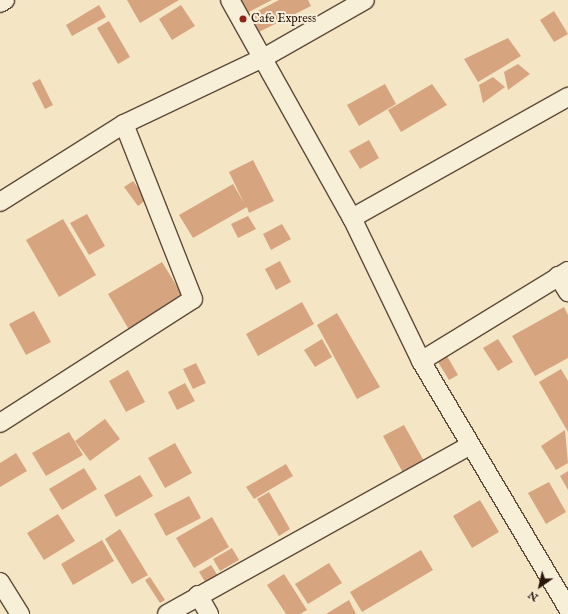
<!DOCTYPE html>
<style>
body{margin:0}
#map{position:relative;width:568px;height:614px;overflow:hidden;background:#f4e6c4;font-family:"IM FELL English",serif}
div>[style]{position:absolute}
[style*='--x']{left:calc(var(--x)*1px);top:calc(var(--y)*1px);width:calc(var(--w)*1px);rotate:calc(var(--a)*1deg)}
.building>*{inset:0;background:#d7a480}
.roads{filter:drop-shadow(1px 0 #5d4a39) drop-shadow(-1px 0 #5d4a39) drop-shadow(0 1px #5d4a39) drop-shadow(0 -1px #5d4a39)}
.minor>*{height:18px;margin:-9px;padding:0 9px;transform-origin:9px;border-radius:9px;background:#f8efd9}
.dots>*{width:11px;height:11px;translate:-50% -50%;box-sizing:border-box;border:2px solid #f8efd9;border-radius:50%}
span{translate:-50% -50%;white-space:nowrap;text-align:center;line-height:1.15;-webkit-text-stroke:4px #f8efd9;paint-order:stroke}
.poi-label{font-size:12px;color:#2b160b}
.left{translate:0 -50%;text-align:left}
.north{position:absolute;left:520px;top:566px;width:40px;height:40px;-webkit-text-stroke:3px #f8efd9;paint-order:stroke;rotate:214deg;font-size:11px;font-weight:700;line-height:16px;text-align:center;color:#2b160b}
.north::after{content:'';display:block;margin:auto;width:14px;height:18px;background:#2b160b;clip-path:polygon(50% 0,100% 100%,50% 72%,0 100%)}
</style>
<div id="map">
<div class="building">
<div style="clip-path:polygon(127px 0,179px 0,140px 23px)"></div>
<div style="clip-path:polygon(238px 0,272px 0,245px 14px)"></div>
<div style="clip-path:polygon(279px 0,308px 0,311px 6px,255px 34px,246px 17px)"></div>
<div style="clip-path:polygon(99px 5px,106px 17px,72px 36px,66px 25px)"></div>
<div style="clip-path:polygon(181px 5px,195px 26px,172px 40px,159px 19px)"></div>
<div style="clip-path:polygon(554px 11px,568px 34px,554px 42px,540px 20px)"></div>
<div style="clip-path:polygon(109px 21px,130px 57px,118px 64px,97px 28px)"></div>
<div style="clip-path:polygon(508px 38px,521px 56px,478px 82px,464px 59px)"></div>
<div style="clip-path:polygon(518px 64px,530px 74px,508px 90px,504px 72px)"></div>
<div style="clip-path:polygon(493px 77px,505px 87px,483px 103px,479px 85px)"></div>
<div style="clip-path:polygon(40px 79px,53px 105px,45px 109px,32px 83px)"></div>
<div style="clip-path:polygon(385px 84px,396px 104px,359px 126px,347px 105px)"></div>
<div style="clip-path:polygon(432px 84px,447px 105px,401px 132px,388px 110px)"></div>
<div style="clip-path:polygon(369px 140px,379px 158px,360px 169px,349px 151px)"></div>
<div style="clip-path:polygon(253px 160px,274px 201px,249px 213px,247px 207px,193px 238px,179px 215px,233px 184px,244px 203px,229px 172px)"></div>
<div style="clip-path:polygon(133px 181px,147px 199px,138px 206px,124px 187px)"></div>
<div style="clip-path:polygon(87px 214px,105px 246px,89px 255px,70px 223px)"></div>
<div style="clip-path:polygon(248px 216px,256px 229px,238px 238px,231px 224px)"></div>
<div style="clip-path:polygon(63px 219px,96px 275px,59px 297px,26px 240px)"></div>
<div style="clip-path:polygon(282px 224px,291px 239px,271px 250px,263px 234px)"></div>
<div style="clip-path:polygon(280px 261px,291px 282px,276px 290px,265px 269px)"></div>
<div style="clip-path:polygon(162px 262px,186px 301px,131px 333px,108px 294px)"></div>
<div style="clip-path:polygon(302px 302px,314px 324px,258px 356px,246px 334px)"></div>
<div style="clip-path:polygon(564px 307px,568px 315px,568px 358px,535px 376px,512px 336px)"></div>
<div style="clip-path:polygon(34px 311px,51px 342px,26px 355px,9px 324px)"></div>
<div style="clip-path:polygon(337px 313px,380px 387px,357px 399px,317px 325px)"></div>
<div style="clip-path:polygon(322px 339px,332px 357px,315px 367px,304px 350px)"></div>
<div style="clip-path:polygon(498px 339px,513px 362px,498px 371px,483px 348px)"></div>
<div style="clip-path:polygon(447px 356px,458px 375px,449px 380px,438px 362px)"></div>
<div style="clip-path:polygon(196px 363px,206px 383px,193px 389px,183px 369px)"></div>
<div style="clip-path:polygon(561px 369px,568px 381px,568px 432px,539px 382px)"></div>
<div style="clip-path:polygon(128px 370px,145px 402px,126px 412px,109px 381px)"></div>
<div style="clip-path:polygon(185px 383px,195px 401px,177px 410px,168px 392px)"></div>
<div style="clip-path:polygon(105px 419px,120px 439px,90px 461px,75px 441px)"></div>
<div style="clip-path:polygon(404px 425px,429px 470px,408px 482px,383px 436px)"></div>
<div style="clip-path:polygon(565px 430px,568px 463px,556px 470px,541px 446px)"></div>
<div style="clip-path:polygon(69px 432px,83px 455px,46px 476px,32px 453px)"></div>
<div style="clip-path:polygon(175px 443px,192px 473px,165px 488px,148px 458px)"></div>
<div style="clip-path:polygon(16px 453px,27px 471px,0 487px,0 463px)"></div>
<div style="clip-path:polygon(286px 464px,293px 476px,254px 499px,246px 487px)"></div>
<div style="clip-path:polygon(84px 468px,97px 489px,62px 510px,49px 489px)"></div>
<div style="clip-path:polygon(568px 471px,568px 490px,560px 476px)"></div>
<div style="clip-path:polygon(140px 475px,153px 496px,116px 517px,104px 495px)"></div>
<div style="clip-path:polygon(549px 482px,566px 512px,546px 524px,528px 493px)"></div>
<div style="clip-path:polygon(269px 492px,290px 529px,279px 536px,257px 499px)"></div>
<div style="clip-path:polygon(189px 496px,201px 518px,166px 536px,154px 514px)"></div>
<div style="clip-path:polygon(480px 500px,499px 532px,472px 548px,453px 516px)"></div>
<div style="clip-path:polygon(58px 514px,75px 541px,44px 560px,27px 533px)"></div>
<div style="clip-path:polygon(212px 517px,229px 547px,194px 568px,176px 538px)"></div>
<div style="clip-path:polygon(120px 529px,148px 575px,132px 584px,105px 539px)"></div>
<div style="clip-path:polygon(102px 540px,114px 561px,73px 585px,61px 564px)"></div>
<div style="clip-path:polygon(232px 548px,239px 560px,220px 571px,213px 559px)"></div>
<div style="clip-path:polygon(421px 550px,433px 570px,362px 612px,350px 592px)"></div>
<div style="clip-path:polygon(329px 563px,342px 583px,308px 604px,295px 584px)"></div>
<div style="clip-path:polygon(211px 565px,218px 576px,206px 583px,199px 572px)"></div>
<div style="clip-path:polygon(284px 574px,307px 610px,300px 614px,286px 614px,267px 585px)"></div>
<div style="clip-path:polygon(150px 577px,165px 600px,160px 603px,145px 580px)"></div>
<div style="clip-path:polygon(349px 600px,356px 614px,326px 614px)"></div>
</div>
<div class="roads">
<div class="minor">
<div style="--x:230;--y:0;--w:250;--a:60.8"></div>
<div style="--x:352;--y:218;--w:159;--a:64.2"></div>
<div style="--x:421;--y:361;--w:288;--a:59.3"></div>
<div style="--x:0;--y:3;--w:6;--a:-31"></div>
<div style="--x:0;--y:202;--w:146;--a:-32.2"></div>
<div style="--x:124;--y:124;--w:156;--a:-25.4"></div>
<div style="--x:265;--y:57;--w:115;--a:-29.7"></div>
<div style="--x:352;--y:218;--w:248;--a:-29.3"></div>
<div style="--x:558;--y:276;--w:19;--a:58"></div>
<div style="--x:421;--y:361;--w:172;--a:-31.5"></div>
<div style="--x:0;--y:423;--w:229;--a:-32.7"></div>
<div style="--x:193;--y:299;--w:188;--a:-111.5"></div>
<div style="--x:0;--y:582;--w:38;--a:58"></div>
<div style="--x:198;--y:595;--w:22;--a:60"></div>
<div style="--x:167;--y:614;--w:346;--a:-29.1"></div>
</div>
</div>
<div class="dots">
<div style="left:243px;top:19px;background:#8f2418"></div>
</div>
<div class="poi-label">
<span class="left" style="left:251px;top:19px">Cafe Express</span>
</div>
<div class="north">N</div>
</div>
